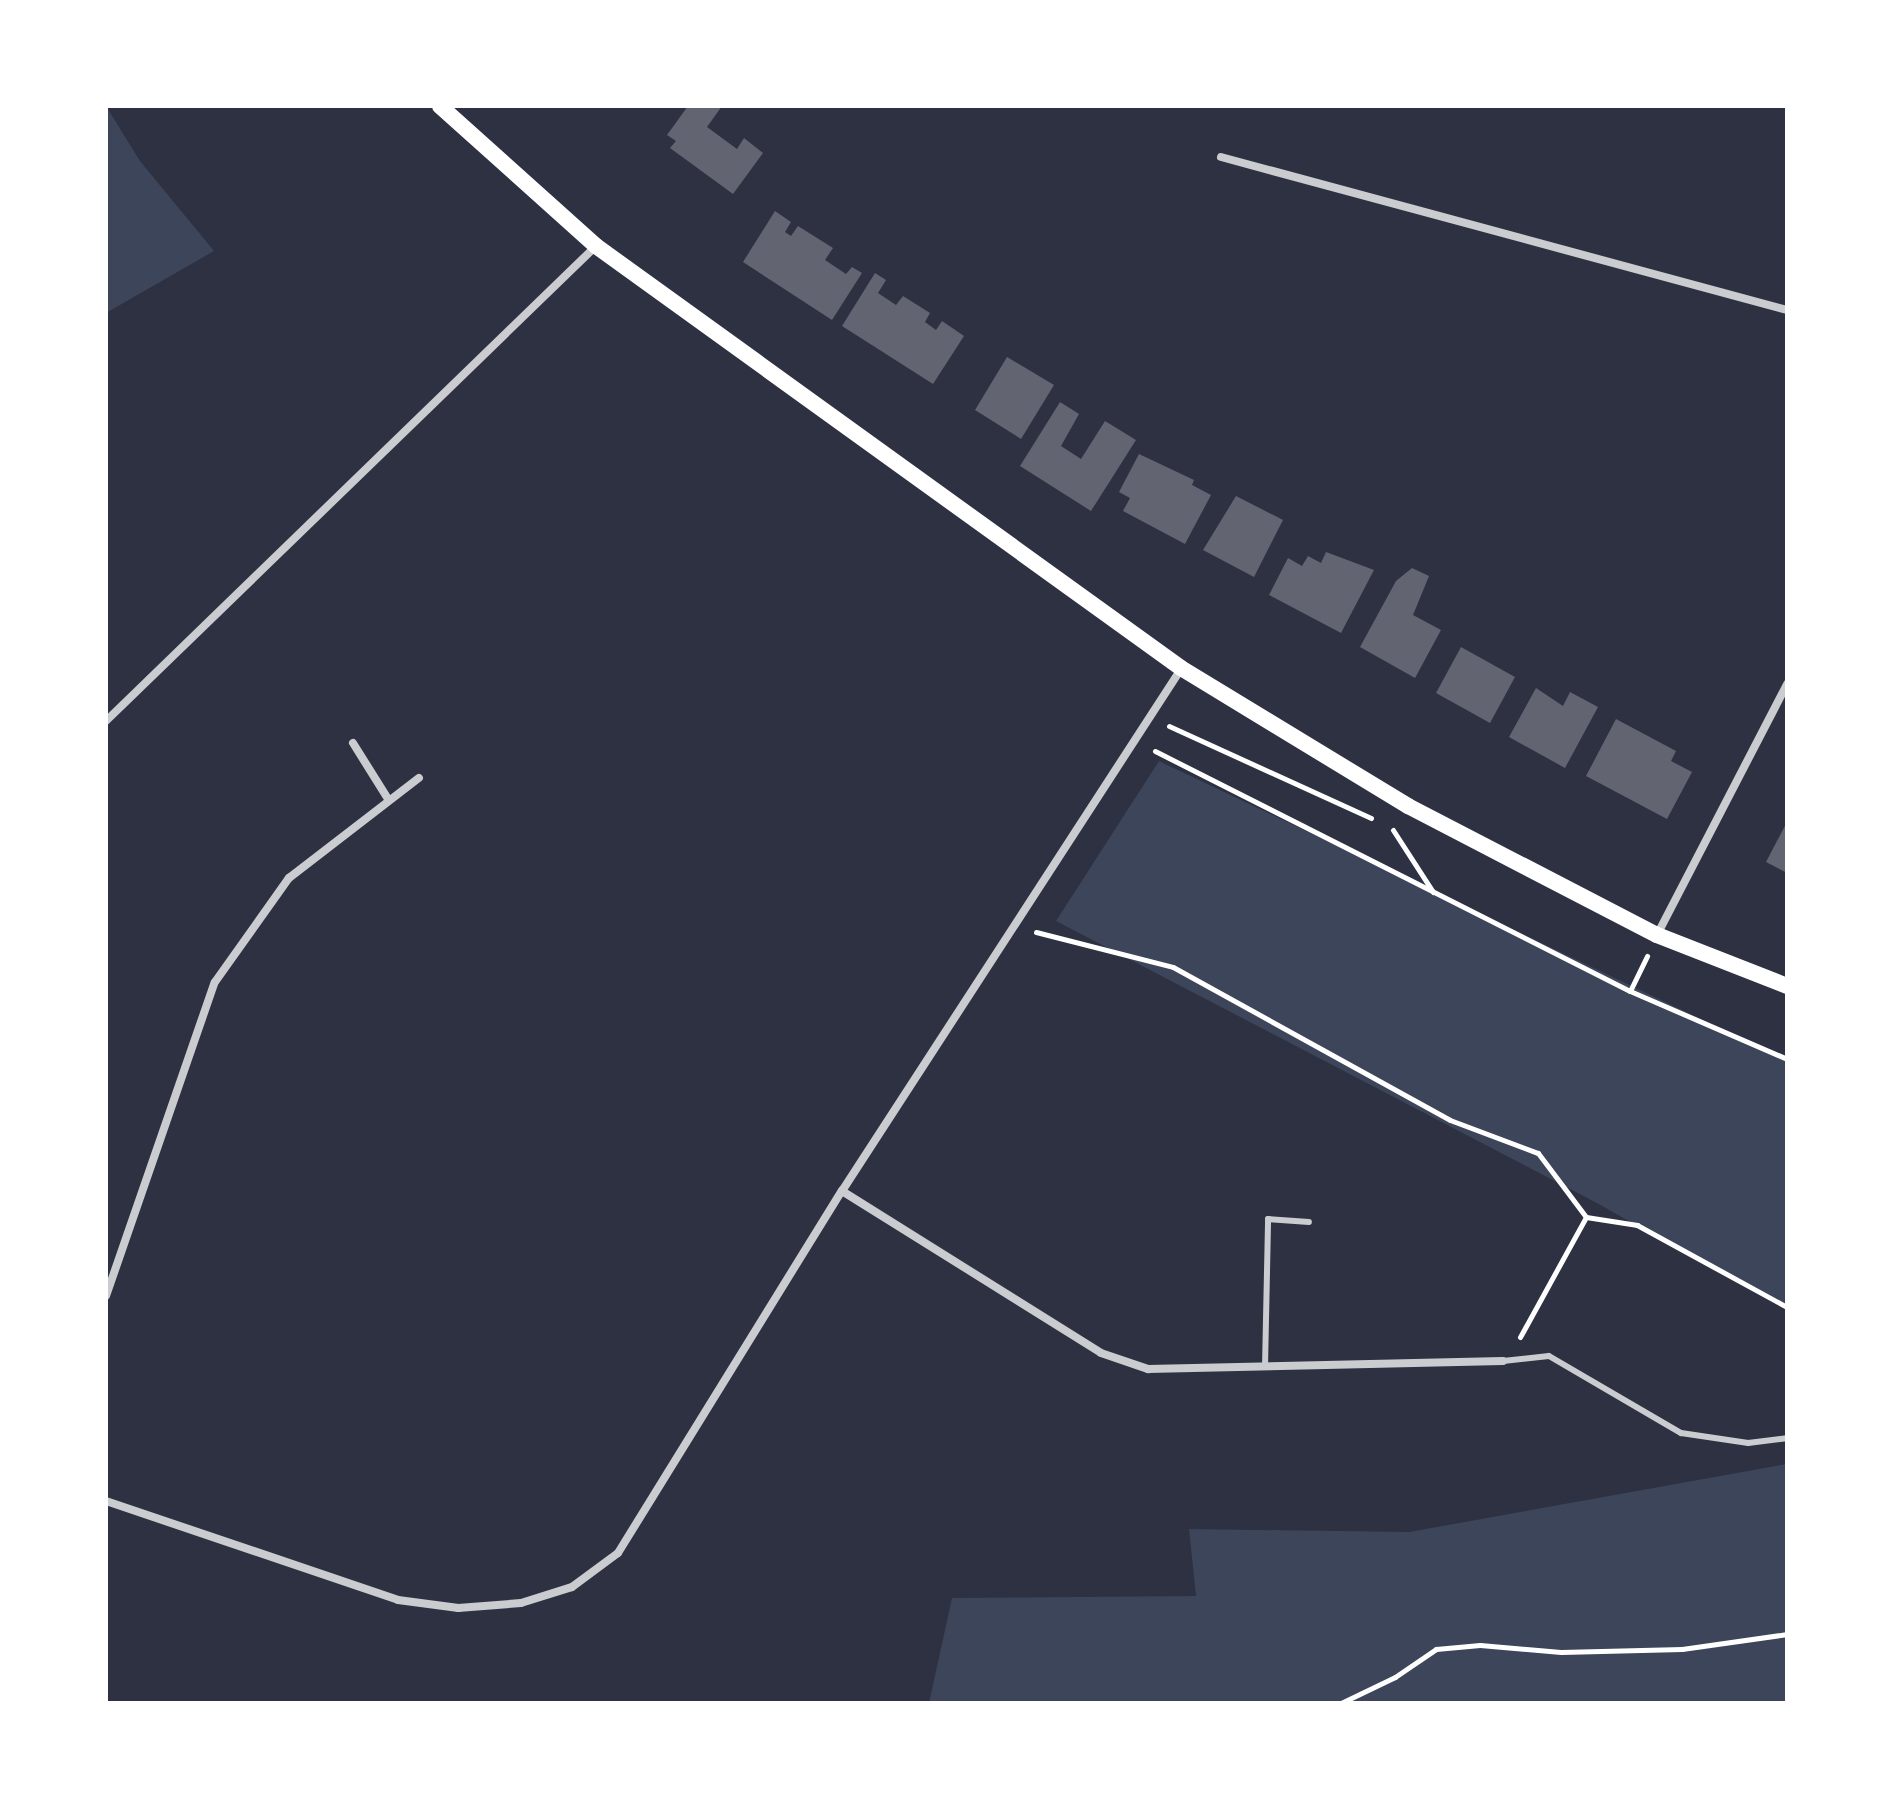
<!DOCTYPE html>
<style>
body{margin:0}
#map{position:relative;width:1893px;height:1809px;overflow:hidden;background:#2d3142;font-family:"Exo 2",sans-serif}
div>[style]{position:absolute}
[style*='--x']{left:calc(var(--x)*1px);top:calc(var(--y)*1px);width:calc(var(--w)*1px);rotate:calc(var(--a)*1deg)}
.green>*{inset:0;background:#3c4559}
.building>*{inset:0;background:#626471}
.path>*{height:5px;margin:-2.5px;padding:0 2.5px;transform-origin:2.5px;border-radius:2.5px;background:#fff}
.service>*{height:6px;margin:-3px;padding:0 3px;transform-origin:3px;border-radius:3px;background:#caccd0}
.minor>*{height:8px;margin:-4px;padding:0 4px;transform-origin:4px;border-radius:4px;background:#caccd0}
.secondary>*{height:16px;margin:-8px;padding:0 8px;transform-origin:8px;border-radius:8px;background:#fff}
span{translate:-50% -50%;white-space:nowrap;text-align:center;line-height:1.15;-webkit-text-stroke:6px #fff;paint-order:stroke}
.frame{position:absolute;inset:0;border:108px solid #fff;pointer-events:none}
</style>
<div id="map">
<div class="green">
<div style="clip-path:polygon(106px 106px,140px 161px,214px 251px,106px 313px)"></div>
<div style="clip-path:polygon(1159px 761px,1787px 1060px,1787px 1310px,1595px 1202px,1056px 921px)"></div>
<div style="clip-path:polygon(1787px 1464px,1787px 1703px,929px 1703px,952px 1598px,1196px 1596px,1189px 1529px,1409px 1532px)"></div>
</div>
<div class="building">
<div style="clip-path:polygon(688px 106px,722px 106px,707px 127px,737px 149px,744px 138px,763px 153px,733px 194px,670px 148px,676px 141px,667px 135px)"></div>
<div style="clip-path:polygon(775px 211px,791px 222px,785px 232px,791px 236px,798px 226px,833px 248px,825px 260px,846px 274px,852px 267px,862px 273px,832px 320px,743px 262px)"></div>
<div style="clip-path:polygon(875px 273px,886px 280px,878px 293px,896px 305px,903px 296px,930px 313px,925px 322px,936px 330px,942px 321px,964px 336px,933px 384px,842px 326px)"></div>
<div style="clip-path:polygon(1007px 357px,1054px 385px,1021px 439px,975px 410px)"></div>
<div style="clip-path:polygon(1060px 402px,1079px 414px,1061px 446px,1081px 459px,1105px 421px,1136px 440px,1091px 511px,1020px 466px)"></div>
<div style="clip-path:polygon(1139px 454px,1194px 480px,1192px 485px,1211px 495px,1185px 544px,1123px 511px,1130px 498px,1119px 492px)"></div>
<div style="clip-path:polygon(1236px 496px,1283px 520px,1254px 577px,1203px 550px)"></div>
<div style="clip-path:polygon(1326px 552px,1374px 570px,1341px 633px,1269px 595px,1288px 558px,1302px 566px,1308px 556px,1321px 563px)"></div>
<div style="clip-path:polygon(1412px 568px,1429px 576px,1413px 615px,1441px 630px,1415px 678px,1360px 647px,1396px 581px)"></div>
<div style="clip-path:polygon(1461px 647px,1515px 677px,1490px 723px,1436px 693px)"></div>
<div style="clip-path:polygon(1536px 688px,1563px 706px,1570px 692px,1598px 707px,1565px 768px,1509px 737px)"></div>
<div style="clip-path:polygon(1616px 719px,1676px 751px,1671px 761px,1692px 772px,1667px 819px,1586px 776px)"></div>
<div style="clip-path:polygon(1787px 822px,1787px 873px,1766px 862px)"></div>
</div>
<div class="path">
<div style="--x:1169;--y:726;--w:222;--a:24.5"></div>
<div style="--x:1155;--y:751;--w:532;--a:26.81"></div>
<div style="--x:1630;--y:991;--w:171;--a:23.4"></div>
<div style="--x:1393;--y:830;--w:74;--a:57.2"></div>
<div style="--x:1036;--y:932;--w:141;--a:14.3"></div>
<div style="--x:1173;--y:967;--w:316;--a:28.9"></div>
<div style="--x:1450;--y:1120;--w:94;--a:20.6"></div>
<div style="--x:1538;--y:1153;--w:80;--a:53.1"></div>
<div style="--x:1586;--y:1217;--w:137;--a:118.8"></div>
<div style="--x:1630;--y:991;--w:39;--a:-64"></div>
<div style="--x:1586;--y:1217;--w:52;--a:8.9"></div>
<div style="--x:1637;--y:1225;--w:171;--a:28.7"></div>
<div style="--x:1341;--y:1703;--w:60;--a:-25.7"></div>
<div style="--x:1395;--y:1677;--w:50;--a:-34.3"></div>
<div style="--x:1436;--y:1649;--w:44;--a:-5.2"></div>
<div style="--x:1480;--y:1645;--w:81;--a:4.9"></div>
<div style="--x:1561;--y:1652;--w:121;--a:-1.4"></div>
<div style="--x:1682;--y:1649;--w:106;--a:-8.1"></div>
</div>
<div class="service">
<div style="--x:1503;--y:1361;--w:46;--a:-6.2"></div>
<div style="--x:1549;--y:1356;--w:153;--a:30.3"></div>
<div style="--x:1681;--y:1433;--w:68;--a:8.5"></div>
<div style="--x:1748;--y:1443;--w:39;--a:-7"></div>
<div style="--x:1265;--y:1367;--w:148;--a:-88.8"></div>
<div style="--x:1268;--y:1219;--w:41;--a:4.2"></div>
</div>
<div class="minor">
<div style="--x:1221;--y:157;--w:586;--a:15.13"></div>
<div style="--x:106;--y:721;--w:682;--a:-44.11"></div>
<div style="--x:353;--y:743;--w:66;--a:58"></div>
<div style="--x:1657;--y:935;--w:283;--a:-62.6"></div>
<div style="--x:842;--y:1191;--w:305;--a:32"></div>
<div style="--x:1101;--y:1353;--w:50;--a:18.8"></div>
<div style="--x:1148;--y:1369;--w:355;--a:-1.3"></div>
<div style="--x:106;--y:1296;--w:332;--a:-70.9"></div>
<div style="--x:215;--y:982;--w:128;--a:-54.6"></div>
<div style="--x:289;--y:878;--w:164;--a:-37.6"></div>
<div style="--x:106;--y:1501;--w:308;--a:18.7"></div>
<div style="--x:398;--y:1600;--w:61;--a:7.6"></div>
<div style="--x:458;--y:1608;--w:63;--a:-4.5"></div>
<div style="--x:521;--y:1603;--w:53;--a:-17.4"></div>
<div style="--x:572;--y:1587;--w:57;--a:-36.5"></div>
<div style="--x:618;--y:1553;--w:426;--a:-58.3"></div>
<div style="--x:842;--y:1191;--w:622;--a:-57"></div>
</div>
<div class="secondary">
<div style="--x:440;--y:106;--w:210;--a:41.9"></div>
<div style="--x:596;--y:246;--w:721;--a:35.81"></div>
<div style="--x:1181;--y:668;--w:266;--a:31.3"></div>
<div style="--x:1408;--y:806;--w:280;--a:27.4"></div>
<div style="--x:1657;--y:935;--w:140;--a:21.4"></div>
</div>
<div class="frame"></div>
</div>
